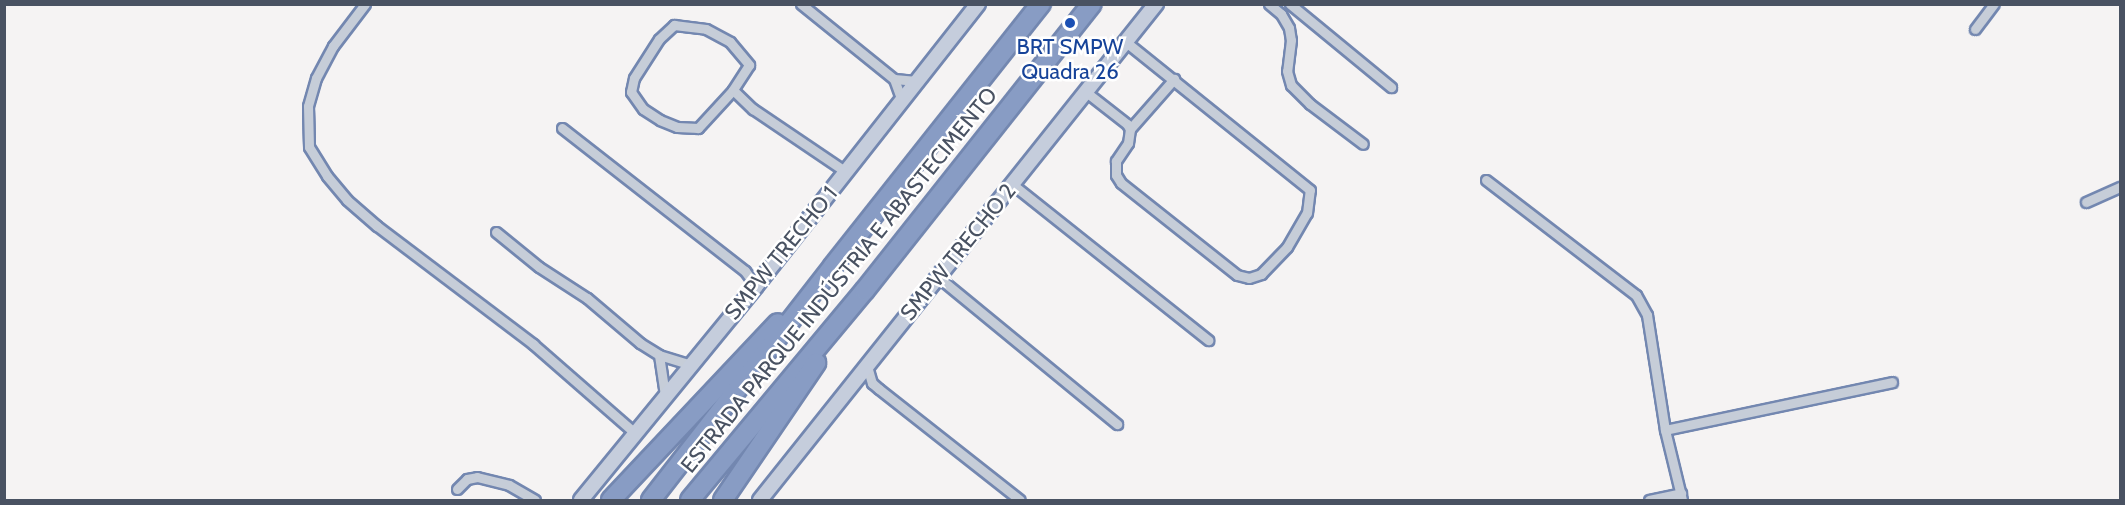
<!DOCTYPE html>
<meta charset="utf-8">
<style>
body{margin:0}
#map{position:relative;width:2125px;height:505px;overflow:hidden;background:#f5f3f3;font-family:Cabin,sans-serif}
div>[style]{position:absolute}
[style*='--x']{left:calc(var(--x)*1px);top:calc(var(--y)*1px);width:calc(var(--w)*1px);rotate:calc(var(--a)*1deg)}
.roads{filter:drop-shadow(2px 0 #7387b0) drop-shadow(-2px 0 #7387b0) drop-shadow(0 2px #7387b0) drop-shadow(0 -2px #7387b0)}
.street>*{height:9px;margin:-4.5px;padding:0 4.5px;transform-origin:4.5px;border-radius:4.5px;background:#c6cdd8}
.secondary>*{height:14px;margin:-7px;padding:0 7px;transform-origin:7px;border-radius:7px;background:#c5cddc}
.highway>*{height:18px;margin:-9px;padding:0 9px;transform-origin:9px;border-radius:9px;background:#889cc4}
.dots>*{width:16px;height:16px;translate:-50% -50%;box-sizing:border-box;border:3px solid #fff;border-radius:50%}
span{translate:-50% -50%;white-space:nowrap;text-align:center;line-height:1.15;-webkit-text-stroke:5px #fff;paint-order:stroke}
.transit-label{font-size:22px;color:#164399}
.street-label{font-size:22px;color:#495262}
.frame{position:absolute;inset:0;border:6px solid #495262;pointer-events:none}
</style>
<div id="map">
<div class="roads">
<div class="street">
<div style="--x:365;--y:4;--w:53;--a:127.3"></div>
<div style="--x:333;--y:46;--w:36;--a:118"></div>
<div style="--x:316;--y:78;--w:29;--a:106"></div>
<div style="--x:308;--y:106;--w:41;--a:88.6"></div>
<div style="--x:309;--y:147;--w:34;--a:58"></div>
<div style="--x:327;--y:176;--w:31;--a:50"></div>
<div style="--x:347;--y:200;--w:40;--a:41"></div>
<div style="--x:377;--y:226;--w:196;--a:37.1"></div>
<div style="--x:533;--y:344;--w:137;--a:41.1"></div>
<div style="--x:801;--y:4;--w:119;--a:38.9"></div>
<div style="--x:894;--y:79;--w:23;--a:70"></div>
<div style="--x:1269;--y:4;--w:16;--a:40"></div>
<div style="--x:1281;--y:14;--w:16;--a:60"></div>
<div style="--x:1289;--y:28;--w:12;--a:81"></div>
<div style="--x:1291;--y:40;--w:31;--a:97"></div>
<div style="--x:1287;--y:71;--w:15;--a:74"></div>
<div style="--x:1291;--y:85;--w:27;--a:45"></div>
<div style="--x:1310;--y:104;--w:66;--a:37"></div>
<div style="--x:1290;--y:4;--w:131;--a:39.4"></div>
<div style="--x:1975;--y:29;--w:31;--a:-53"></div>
<div style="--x:894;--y:79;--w:23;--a:5"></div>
<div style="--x:733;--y:90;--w:52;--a:132.6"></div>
<div style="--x:698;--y:128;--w:21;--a:-177"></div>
<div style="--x:677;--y:127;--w:18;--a:-158"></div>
<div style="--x:660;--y:120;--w:20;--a:-147"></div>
<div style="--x:643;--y:109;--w:21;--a:-125"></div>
<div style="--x:631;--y:92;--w:14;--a:-78"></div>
<div style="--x:634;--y:78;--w:46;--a:-57.3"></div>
<div style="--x:659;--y:39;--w:21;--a:-43"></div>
<div style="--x:674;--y:25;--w:32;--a:7"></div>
<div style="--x:706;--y:29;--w:27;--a:28"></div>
<div style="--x:730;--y:42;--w:30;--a:50"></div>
<div style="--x:749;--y:65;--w:30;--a:123"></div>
<div style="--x:733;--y:90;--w:28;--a:44"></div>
<div style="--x:753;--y:109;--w:112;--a:34.1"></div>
<div style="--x:1086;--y:92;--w:52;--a:38"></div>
<div style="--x:1127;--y:124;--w:6;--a:59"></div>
<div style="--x:1130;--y:129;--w:14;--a:98"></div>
<div style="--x:1128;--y:143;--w:22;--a:124"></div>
<div style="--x:1116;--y:161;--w:14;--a:90"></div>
<div style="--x:1116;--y:175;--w:9;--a:58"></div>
<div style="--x:1121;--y:183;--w:148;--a:38.4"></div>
<div style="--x:1237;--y:275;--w:12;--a:14"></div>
<div style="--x:1249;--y:278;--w:13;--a:-18"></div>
<div style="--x:1261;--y:274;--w:37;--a:-46"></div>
<div style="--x:1287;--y:247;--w:39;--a:-60"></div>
<div style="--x:1307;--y:213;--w:23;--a:-83"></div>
<div style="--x:1310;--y:190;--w:236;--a:-141.2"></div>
<div style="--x:562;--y:128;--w:232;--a:38"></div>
<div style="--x:745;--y:271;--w:19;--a:54"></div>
<div style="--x:1130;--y:129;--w:67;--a:-48.7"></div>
<div style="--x:1486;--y:180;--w:189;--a:37.5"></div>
<div style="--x:1636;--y:295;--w:23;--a:61"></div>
<div style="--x:1647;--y:315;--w:116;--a:81.1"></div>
<div style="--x:1665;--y:430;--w:72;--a:76.3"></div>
<div style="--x:1012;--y:184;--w:251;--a:38.5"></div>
<div style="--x:2086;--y:202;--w:37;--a:-24"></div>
<div style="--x:496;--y:232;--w:55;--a:39.1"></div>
<div style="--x:539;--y:267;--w:57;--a:32.9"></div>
<div style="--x:587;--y:298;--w:70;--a:40.3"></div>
<div style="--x:640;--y:343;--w:22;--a:32"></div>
<div style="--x:659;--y:355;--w:34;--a:17"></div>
<div style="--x:938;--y:277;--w:232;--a:39.4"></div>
<div style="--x:659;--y:355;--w:40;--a:81.5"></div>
<div style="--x:867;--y:366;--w:18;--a:74"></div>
<div style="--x:872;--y:383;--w:9;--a:41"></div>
<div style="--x:879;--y:389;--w:179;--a:38.2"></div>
<div style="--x:1665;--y:430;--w:232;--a:-11.9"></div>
<div style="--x:457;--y:489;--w:14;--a:-45"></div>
<div style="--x:467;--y:479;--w:10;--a:-11"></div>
<div style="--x:477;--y:477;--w:33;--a:14"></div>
<div style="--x:509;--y:485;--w:30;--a:30"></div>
<div style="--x:1649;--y:500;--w:33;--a:-12"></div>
</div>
<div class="secondary">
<div style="--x:581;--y:500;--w:276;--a:-50.7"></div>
<div style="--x:756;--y:286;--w:359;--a:-51.8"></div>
<div style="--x:760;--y:500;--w:635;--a:-51.4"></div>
</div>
<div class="highway">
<div style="--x:611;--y:500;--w:243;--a:-46.7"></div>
<div style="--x:651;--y:500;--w:296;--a:-52.1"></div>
<div style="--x:833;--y:266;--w:335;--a:-51.6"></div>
<div style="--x:690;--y:500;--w:273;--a:-50.2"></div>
<div style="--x:865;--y:290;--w:365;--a:-51.6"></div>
<div style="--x:723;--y:500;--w:166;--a:-55.8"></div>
</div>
</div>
<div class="dots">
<div style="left:1070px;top:23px;background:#1a4fb4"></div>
</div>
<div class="transit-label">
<span style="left:1070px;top:59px">BRT SMPW<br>Quadra 26</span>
</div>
<div class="street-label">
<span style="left:958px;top:252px;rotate:-51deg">SMPW TRECHO 2</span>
<span style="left:781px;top:253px;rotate:-51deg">SMPW TRECHO 1</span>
<span style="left:839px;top:280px;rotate:-51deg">ESTRADA PARQUE INDÚSTRIA E ABASTECIMENTO</span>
</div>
<div class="frame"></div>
</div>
